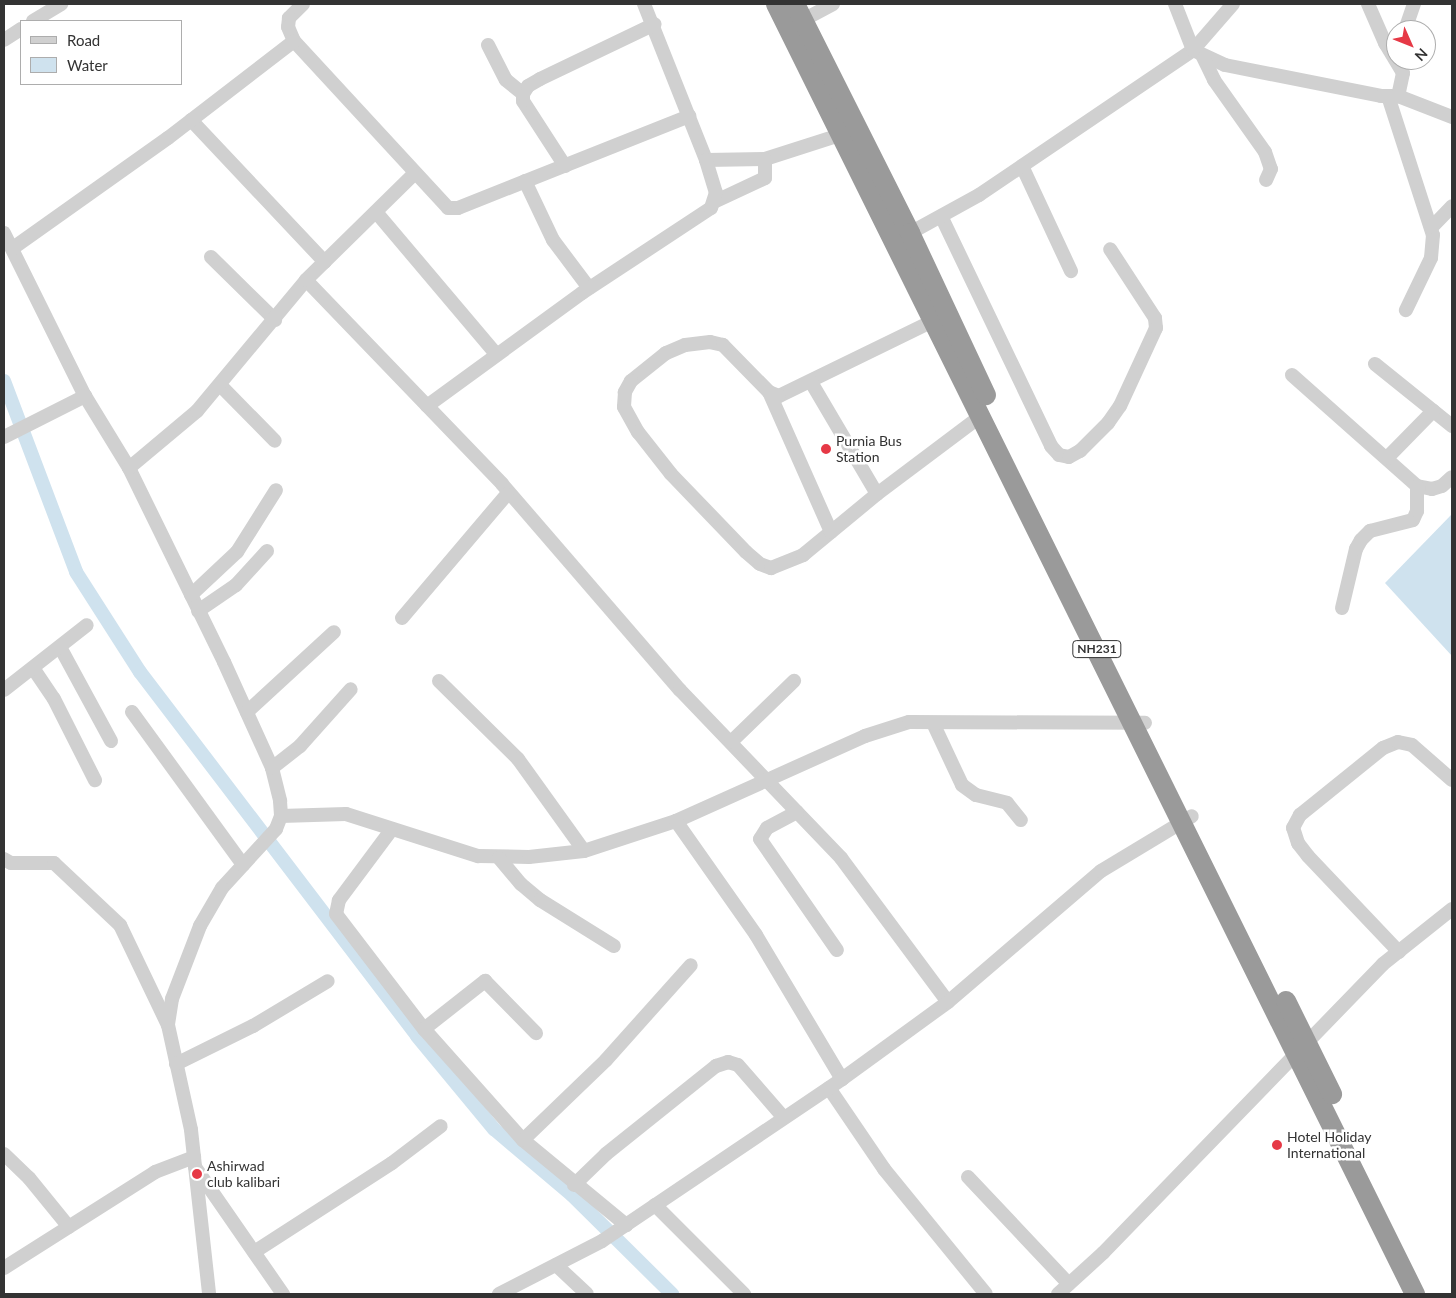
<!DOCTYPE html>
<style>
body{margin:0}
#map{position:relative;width:1456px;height:1298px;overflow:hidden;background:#fff;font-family:Lato,sans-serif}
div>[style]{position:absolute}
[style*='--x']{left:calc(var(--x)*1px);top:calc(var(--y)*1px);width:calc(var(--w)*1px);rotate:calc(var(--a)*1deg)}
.water>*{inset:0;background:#cfe2ee}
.canal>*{height:14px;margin:-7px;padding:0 7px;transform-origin:7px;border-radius:7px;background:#cfe2ee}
.minor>*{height:14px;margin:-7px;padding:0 7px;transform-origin:7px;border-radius:7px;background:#d0d0d0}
.highway>*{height:20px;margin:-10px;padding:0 10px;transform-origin:10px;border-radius:10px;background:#9a9a9a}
.dots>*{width:14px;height:14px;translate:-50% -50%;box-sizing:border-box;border:2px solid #fff;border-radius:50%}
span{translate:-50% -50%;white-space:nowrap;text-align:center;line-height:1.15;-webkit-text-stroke:5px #fff;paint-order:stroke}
.shield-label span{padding:1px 4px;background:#fff;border:1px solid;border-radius:4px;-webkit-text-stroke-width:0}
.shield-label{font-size:12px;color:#333;font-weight:700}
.poi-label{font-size:14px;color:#333}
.left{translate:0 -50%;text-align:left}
.frame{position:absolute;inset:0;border:5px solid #333;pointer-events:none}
.legend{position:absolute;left:20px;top:20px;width:162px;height:65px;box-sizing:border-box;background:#fff;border:1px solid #adadad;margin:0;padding:6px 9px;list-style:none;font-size:15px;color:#333}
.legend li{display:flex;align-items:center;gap:10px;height:25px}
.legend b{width:25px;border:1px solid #adadad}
.north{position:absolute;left:1386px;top:20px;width:50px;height:50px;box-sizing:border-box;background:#fff;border:1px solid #adadad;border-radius:50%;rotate:134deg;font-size:14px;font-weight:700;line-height:20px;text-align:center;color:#333}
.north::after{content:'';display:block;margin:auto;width:18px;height:22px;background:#e63946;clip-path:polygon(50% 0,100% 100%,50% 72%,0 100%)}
</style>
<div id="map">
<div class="water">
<div style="clip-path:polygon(1452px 514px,1452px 656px,1385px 583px)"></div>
</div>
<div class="canal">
<div style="--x:4;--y:381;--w:204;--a:69.3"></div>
<div style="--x:76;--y:572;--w:119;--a:57.4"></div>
<div style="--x:140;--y:672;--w:457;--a:52.7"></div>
<div style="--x:417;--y:1036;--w:121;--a:50.4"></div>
<div style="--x:494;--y:1129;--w:102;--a:40.2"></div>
<div style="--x:572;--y:1195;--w:141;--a:44.7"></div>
</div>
<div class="minor">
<div style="--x:303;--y:4;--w:20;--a:135"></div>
<div style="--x:289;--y:18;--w:9;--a:96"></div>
<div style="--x:288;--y:27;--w:15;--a:67"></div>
<div style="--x:294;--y:41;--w:227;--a:47.3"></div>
<div style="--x:448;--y:208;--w:10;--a:0"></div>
<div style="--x:458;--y:208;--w:249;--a:-21.7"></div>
<div style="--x:644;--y:4;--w:168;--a:68.3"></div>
<div style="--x:706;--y:160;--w:59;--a:-1"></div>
<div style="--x:765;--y:159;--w:88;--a:-17.8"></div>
<div style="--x:1175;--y:4;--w:49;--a:68.6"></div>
<div style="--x:1193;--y:50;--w:35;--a:25"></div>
<div style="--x:1225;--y:65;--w:159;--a:11.2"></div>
<div style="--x:1381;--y:96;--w:17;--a:0"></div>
<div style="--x:1398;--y:96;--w:58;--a:21.3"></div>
<div style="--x:1368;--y:4;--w:43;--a:66.4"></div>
<div style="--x:1385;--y:43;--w:35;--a:59"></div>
<div style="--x:1403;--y:73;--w:24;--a:102"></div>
<div style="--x:803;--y:20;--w:34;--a:-28"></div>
<div style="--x:33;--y:21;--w:33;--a:-31"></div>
<div style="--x:1405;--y:30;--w:28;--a:-71"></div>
<div style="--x:4;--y:40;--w:20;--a:-33"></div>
<div style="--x:488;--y:45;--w:39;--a:63"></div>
<div style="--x:506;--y:80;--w:22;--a:39"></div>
<div style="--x:1202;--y:55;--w:28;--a:64"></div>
<div style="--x:1214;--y:80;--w:88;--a:54.7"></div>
<div style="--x:1265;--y:152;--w:18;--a:71"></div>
<div style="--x:1271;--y:169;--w:12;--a:114"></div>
<div style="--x:1388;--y:96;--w:146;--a:72.1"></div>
<div style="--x:1433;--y:235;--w:23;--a:95"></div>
<div style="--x:1431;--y:258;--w:58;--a:115.7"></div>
<div style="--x:191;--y:120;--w:195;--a:46.7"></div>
<div style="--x:565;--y:166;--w:77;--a:-122.9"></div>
<div style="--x:523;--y:101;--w:7;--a:-90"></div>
<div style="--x:523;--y:94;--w:9;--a:-58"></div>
<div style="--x:528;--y:86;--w:14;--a:-30"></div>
<div style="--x:540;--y:79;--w:127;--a:-25.6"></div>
<div style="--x:1022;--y:166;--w:116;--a:65"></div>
<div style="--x:525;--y:181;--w:65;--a:64.6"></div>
<div style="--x:553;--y:240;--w:60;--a:53.1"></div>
<div style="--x:716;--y:201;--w:54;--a:-25.1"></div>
<div style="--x:765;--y:178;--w:19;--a:-90"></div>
<div style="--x:376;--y:212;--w:187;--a:49.8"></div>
<div style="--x:942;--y:218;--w:253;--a:64.4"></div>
<div style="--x:1051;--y:446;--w:12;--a:48"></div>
<div style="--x:1059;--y:455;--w:10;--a:11"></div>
<div style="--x:1069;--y:457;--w:13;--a:-29"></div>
<div style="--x:1080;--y:451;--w:40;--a:-45"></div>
<div style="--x:1108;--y:423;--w:21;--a:-55"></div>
<div style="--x:1120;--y:406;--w:86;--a:-65.2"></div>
<div style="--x:1156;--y:328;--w:10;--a:-96"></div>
<div style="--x:1155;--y:318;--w:82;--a:-123.1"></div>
<div style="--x:1432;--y:227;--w:29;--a:-46"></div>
<div style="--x:4;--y:233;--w:182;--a:63.6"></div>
<div style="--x:85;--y:396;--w:84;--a:58.6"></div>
<div style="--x:129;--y:468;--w:216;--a:63.9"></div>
<div style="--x:224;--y:662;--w:116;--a:65.6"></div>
<div style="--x:272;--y:768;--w:34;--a:76"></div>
<div style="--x:280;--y:801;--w:15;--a:86"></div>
<div style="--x:281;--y:816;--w:14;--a:111"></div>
<div style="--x:276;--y:829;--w:80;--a:132.5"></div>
<div style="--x:222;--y:888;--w:44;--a:120.1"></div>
<div style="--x:200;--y:926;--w:78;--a:111"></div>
<div style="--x:172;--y:999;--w:26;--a:99"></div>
<div style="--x:168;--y:1025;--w:107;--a:77.6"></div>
<div style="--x:191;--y:1130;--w:165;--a:83.7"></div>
<div style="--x:910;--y:233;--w:79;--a:-28.8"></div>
<div style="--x:979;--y:195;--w:258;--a:-34.1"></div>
<div style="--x:1193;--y:50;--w:61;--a:-49"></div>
<div style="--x:13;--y:248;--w:190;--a:-35.4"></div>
<div style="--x:168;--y:138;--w:159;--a:-37.6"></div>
<div style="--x:211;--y:257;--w:90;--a:44.5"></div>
<div style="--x:306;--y:280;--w:283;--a:46.1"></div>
<div style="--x:502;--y:484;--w:272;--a:49.2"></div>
<div style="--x:680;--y:690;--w:233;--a:46.2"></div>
<div style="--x:841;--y:858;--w:179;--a:53.4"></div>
<div style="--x:941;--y:317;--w:180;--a:154"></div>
<div style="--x:779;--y:396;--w:11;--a:-158"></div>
<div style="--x:769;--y:392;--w:66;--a:-134.4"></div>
<div style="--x:723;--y:345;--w:13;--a:-167"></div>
<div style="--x:710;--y:342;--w:25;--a:173"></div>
<div style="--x:685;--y:345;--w:21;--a:157"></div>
<div style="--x:666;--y:353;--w:45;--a:141.3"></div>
<div style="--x:631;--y:381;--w:13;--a:119"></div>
<div style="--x:625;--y:392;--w:15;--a:94"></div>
<div style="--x:624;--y:407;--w:29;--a:61"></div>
<div style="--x:638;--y:432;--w:53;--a:51.8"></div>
<div style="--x:671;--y:474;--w:108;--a:46.1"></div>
<div style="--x:746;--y:552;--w:18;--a:41"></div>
<div style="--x:760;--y:564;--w:12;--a:20"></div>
<div style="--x:771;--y:568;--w:35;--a:-22"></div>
<div style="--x:803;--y:555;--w:96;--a:-39.5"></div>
<div style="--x:877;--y:494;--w:130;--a:-36.9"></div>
<div style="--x:1375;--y:364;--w:99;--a:38.8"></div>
<div style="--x:1292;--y:375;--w:167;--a:41.6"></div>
<div style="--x:1417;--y:486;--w:15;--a:11"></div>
<div style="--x:1432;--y:489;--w:10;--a:-17"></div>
<div style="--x:1442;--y:486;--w:13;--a:-42"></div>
<div style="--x:811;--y:382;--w:130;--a:59.5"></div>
<div style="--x:220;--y:385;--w:78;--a:45.5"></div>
<div style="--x:769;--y:392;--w:153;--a:66.1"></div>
<div style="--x:427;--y:406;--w:192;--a:-36.1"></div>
<div style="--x:582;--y:293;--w:154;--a:-33.4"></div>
<div style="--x:711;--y:208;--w:16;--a:-72"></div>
<div style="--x:716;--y:193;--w:34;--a:-107"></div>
<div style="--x:4;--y:437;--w:91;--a:-26.8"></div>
<div style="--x:1387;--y:458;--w:66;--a:-45.6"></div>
<div style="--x:129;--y:468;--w:89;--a:-40"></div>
<div style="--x:197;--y:411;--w:170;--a:-50.2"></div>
<div style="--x:306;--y:280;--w:151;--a:-44.5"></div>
<div style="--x:191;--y:595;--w:63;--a:-43.1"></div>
<div style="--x:237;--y:552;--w:73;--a:-57.8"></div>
<div style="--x:1342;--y:608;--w:61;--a:-76.7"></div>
<div style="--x:1356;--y:549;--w:10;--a:-61"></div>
<div style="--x:1361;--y:540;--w:13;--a:-45"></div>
<div style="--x:1370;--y:531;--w:44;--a:-14.3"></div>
<div style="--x:1413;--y:520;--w:10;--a:-66"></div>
<div style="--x:1417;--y:511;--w:25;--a:-90"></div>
<div style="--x:198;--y:611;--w:46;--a:-34.4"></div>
<div style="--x:236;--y:585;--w:46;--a:-47.6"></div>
<div style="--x:402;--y:618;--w:162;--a:-49.7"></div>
<div style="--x:60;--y:647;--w:107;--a:61.5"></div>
<div style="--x:33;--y:668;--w:37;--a:56"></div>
<div style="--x:54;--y:699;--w:91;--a:63.2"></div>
<div style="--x:439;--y:681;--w:111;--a:44.6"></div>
<div style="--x:518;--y:759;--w:113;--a:54.3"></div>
<div style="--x:4;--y:690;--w:105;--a:-38.1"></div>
<div style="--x:132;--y:712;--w:189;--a:54"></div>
<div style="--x:247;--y:712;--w:118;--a:-42.6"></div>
<div style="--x:933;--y:723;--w:68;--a:64.9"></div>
<div style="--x:962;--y:785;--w:17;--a:36"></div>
<div style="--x:976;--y:795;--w:32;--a:14"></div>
<div style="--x:1007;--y:803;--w:22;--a:51"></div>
<div style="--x:731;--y:742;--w:88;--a:-44.1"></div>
<div style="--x:272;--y:768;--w:36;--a:-38"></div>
<div style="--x:300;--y:746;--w:76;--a:-48.2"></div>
<div style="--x:797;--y:812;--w:34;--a:152"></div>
<div style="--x:767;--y:828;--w:13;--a:122"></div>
<div style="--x:760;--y:839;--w:135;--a:55.3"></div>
<div style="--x:281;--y:816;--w:65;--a:-1.8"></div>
<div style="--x:346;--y:814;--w:139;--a:17.7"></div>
<div style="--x:478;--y:856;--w:51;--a:1.1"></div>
<div style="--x:529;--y:857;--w:55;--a:-6.2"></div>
<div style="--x:584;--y:851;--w:97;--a:-18.1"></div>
<div style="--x:676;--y:821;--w:207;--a:-24.2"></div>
<div style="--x:865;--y:736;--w:46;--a:-17.7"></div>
<div style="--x:909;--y:722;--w:236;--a:0.2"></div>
<div style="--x:676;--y:821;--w:139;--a:54.9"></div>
<div style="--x:756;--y:935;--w:168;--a:59.2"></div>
<div style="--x:392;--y:829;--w:89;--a:126.7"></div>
<div style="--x:339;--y:900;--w:14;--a:102"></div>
<div style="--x:336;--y:914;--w:145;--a:52.6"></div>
<div style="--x:424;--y:1029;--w:149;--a:48.3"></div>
<div style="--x:523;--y:1140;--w:134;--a:39.5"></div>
<div style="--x:499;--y:858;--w:34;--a:50"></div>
<div style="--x:521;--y:884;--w:25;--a:40"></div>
<div style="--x:540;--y:900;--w:87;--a:31.9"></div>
<div style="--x:4;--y:859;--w:8;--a:30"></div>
<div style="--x:11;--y:863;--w:43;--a:0"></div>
<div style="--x:54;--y:863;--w:91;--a:43.2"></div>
<div style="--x:120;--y:925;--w:111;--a:64.4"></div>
<div style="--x:1399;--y:952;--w:132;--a:-133.5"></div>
<div style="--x:1308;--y:856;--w:16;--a:-128"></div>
<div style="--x:1298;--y:843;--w:16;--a:-108"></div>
<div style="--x:1293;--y:828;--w:15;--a:-62"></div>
<div style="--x:1300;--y:815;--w:107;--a:-38.9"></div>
<div style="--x:1383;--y:748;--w:16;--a:-22"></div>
<div style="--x:1398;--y:742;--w:14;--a:12"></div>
<div style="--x:1412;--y:745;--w:53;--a:41.2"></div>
<div style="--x:424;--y:1029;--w:78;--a:-38.2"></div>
<div style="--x:485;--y:981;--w:73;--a:45.6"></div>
<div style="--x:176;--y:1064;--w:86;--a:-26.3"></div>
<div style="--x:253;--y:1026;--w:87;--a:-31"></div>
<div style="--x:829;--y:1088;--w:98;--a:55.8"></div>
<div style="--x:884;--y:1169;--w:161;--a:50.8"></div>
<div style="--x:523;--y:1140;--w:115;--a:-43.9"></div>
<div style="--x:606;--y:1060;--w:127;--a:-48.2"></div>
<div style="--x:4;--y:1154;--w:35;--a:44"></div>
<div style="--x:29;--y:1178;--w:63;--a:50.8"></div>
<div style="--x:195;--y:1167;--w:155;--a:55.3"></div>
<div style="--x:968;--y:1177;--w:147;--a:46.7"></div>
<div style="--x:574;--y:1185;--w:45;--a:-44.1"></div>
<div style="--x:606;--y:1154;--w:141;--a:-38.7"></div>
<div style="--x:716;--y:1066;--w:13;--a:-18"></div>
<div style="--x:728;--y:1062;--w:10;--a:17"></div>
<div style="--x:738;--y:1065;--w:70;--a:49"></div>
<div style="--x:655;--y:1205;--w:126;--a:45"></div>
<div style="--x:254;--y:1252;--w:164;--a:-32.8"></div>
<div style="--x:392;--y:1163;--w:61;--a:-37.1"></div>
<div style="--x:556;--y:1265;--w:42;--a:43.1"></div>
<div style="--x:4;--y:1268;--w:179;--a:-32.4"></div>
<div style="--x:155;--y:1172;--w:42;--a:-21"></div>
<div style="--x:499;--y:1294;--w:116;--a:-27.2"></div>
<div style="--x:602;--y:1241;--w:290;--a:-34"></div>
<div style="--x:842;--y:1079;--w:131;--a:-36"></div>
<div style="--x:948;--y:1002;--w:201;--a:-40.6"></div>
<div style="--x:1101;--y:871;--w:106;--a:-31.1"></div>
<div style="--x:1058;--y:1294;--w:61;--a:-42.3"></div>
<div style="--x:1103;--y:1253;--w:402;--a:-45.9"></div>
<div style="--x:1383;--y:964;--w:88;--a:-38.6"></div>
</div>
<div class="highway">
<div style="--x:776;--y:4;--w:1440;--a:63.65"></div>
<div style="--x:795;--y:4;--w:256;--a:63.3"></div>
<div style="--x:910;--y:233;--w:179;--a:64.9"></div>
<div style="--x:1286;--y:1001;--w:104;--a:63.7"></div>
</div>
<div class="dots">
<div style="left:826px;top:449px;background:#e63946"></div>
<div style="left:1277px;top:1145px;background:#e63946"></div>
<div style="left:197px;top:1174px;background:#e63946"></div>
</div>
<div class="shield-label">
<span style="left:1097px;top:649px">NH231</span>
</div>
<div class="poi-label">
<span class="left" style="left:836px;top:449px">Purnia Bus<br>Station</span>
<span class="left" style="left:1287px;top:1145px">Hotel Holiday<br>International</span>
<span class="left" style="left:207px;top:1174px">Ashirwad<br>club kalibari</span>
</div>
<div class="frame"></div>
<ul class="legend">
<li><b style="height:6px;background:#d0d0d0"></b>Road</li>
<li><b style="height:14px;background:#cfe2ee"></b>Water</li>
</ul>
<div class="north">N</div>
</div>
